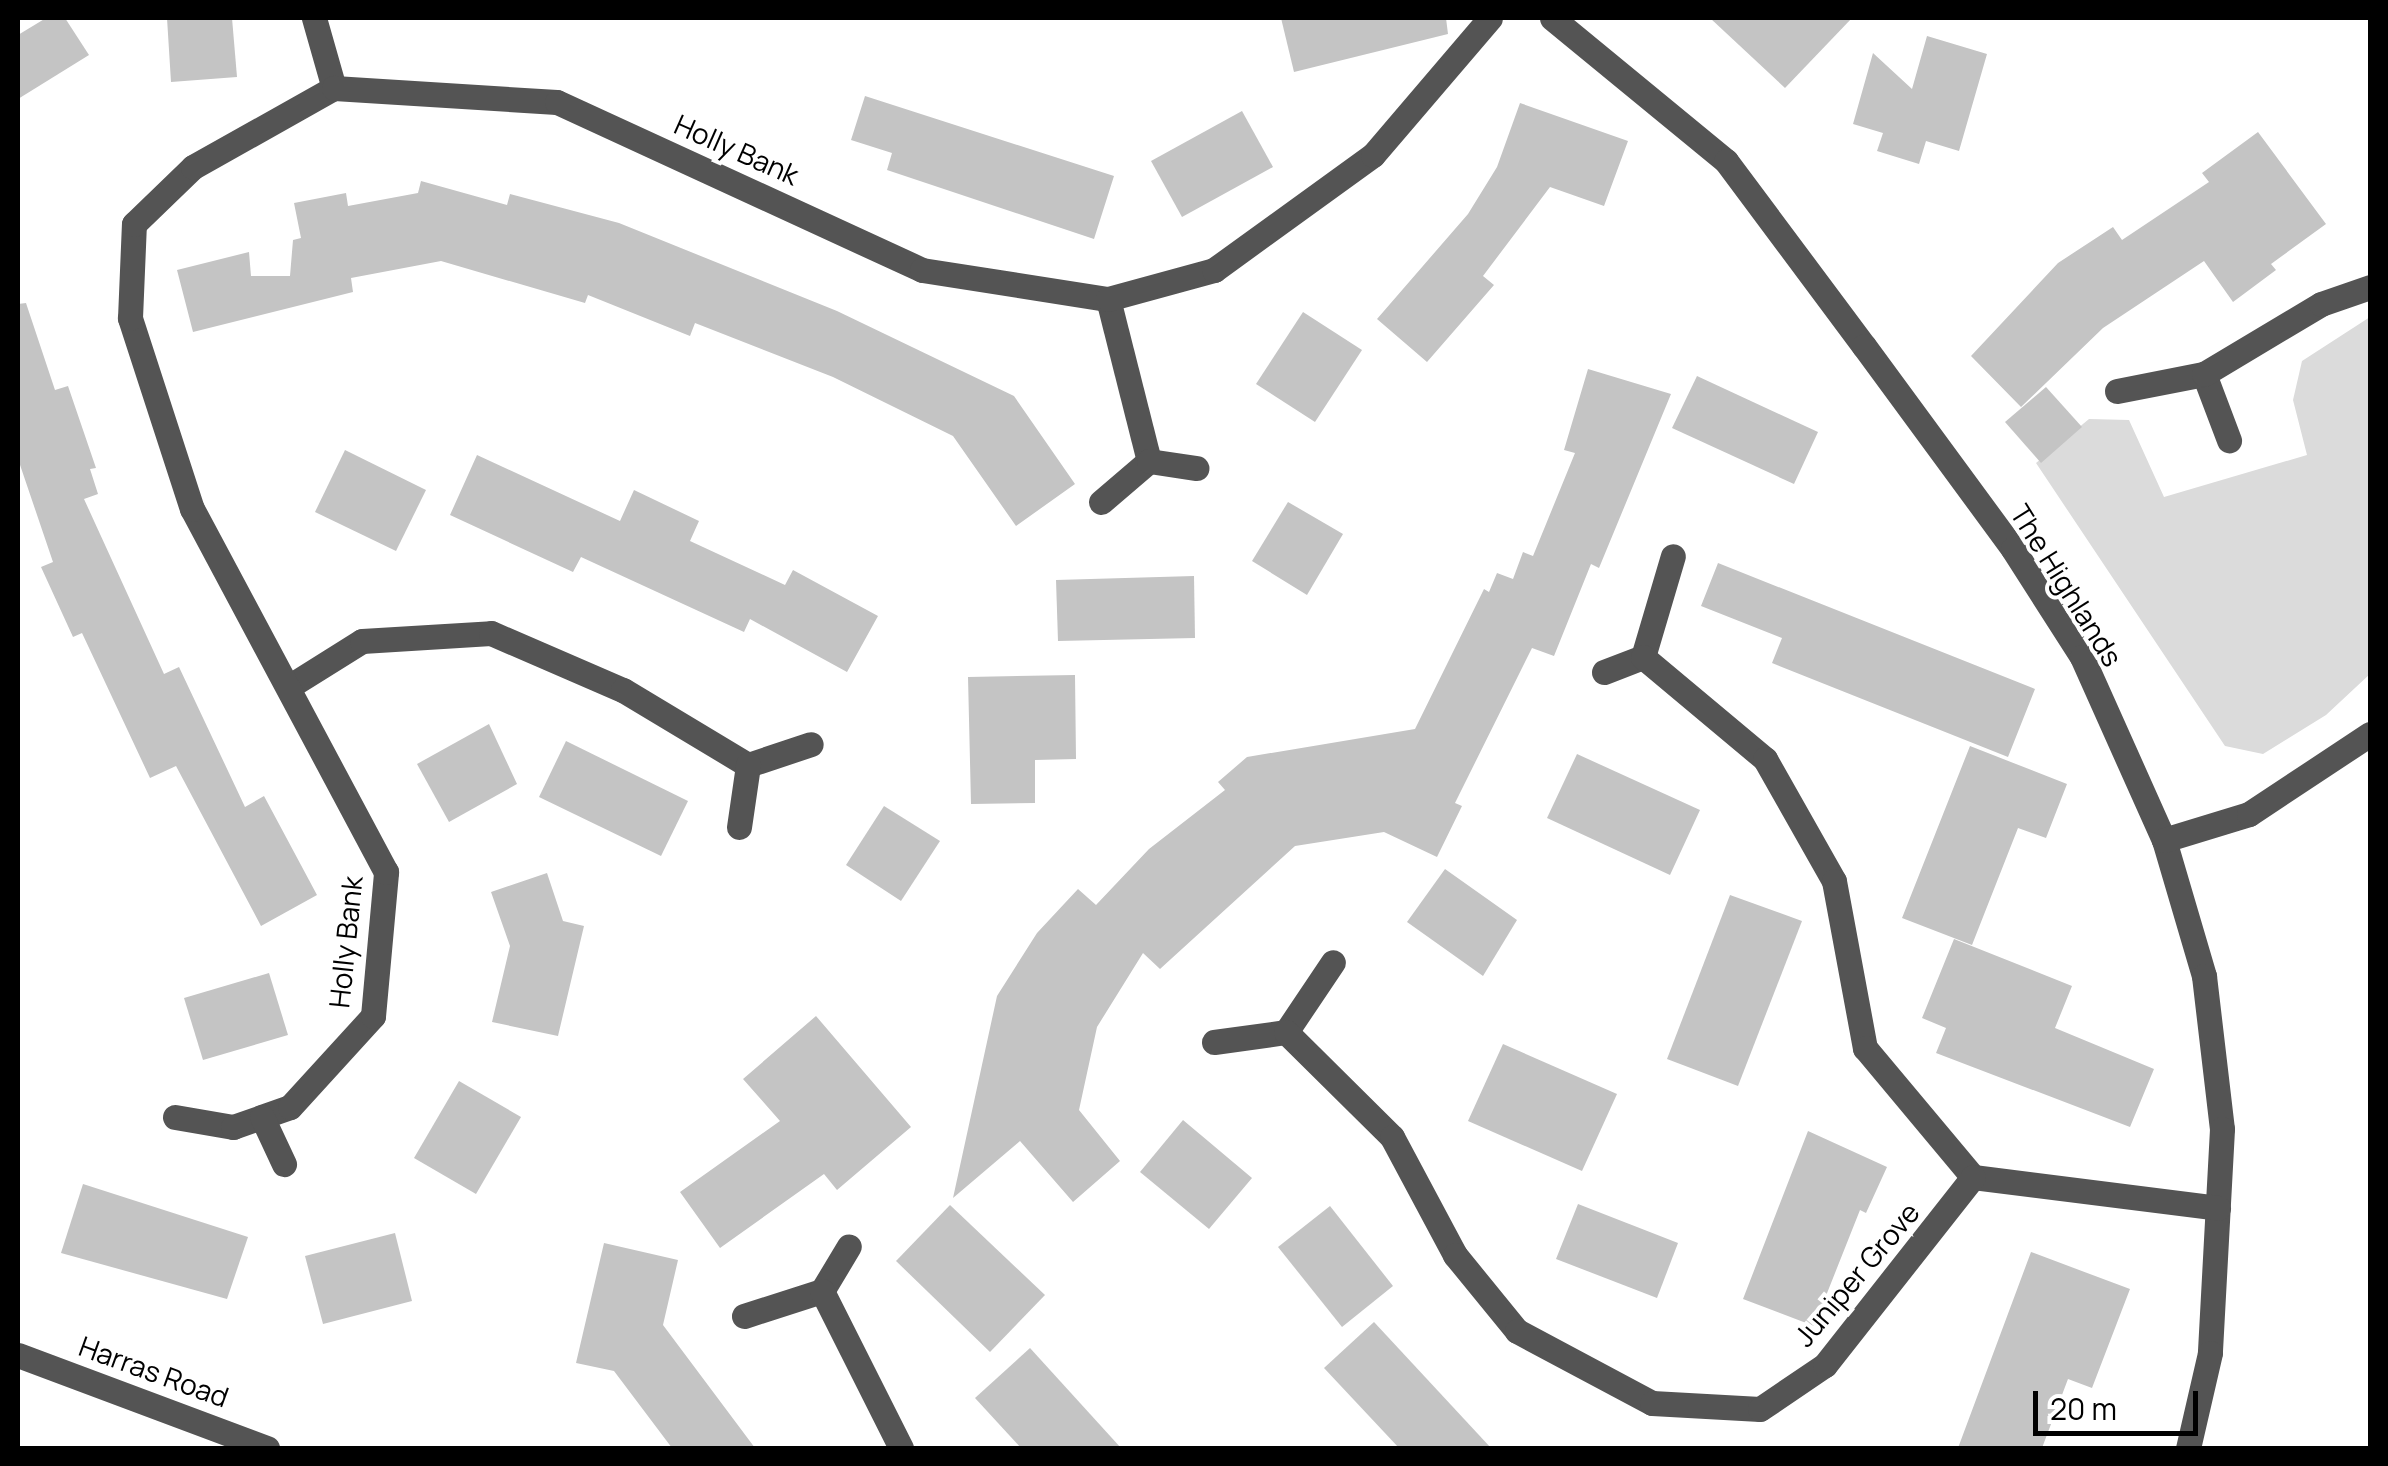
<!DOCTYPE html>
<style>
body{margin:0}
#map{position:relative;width:2388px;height:1466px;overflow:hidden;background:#fff;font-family:Manrope,sans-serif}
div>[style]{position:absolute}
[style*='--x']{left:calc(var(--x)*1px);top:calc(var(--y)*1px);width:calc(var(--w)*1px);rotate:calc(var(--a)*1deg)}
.green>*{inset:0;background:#dbdbdb}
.building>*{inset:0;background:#c4c4c4}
.minor>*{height:25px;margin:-12.5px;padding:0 12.5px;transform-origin:12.5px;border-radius:12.5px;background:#545454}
span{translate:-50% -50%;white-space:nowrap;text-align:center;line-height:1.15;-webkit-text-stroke:8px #fff;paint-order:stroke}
.street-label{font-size:28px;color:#000}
.frame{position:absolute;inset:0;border:20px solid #000;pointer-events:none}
.scale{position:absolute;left:2033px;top:1391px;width:165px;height:45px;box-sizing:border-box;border:5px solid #000;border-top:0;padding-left:12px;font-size:30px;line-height:35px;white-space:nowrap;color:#000;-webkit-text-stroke:8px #fff;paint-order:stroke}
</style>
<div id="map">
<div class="green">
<div style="clip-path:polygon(2370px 317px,2370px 674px,2326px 715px,2263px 754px,2225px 746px,2036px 463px,2089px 419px,2129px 420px,2164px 497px,2307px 455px,2293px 400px,2302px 361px)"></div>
</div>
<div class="building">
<div style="clip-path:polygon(46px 18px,65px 18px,89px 55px,18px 99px,18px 35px)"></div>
<div style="clip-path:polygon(167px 18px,232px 18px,237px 77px,171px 82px)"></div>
<div style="clip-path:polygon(1281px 18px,1446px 18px,1448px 34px,1294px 72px)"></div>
<div style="clip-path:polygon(1710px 18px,1852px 18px,1785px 88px)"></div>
<div style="clip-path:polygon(1927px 36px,1987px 54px,1959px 151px,1926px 141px,1919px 164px,1877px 151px,1883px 133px,1853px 124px,1873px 53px,1912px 89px)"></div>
<div style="clip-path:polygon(865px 96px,1114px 176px,1094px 239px,887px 170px,892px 153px,851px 140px)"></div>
<div style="clip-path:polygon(1520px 103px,1628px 141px,1604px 206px,1550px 187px,1483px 276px,1494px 285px,1427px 362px,1377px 319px,1468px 214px,1497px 167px)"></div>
<div style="clip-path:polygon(1242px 111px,1273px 167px,1182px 217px,1151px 161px)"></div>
<div style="clip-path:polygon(2258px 132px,2326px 224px,2271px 264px,2276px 270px,2233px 302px,2204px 261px,2103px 328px,2021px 407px,1971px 356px,2058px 263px,2113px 227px,2122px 240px,2209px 182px,2202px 173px)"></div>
<div style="clip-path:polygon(421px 181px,507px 205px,510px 194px,619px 223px,837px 311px,1014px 396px,1075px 484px,1016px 526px,953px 436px,833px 377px,695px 323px,690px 336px,588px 295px,585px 303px,441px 261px,351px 278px,353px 292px,193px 332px,177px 270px,249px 252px,251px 276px,290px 276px,293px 240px,301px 238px,294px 203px,346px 193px,348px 206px,418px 193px)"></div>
<div style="clip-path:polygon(26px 303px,55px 390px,68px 386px,96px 468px,90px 469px,98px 494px,84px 499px,164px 674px,179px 667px,245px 807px,264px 796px,317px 895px,261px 926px,176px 766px,150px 778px,82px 633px,73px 637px,41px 567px,53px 562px,18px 459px,18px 304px)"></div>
<div style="clip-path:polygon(1303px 312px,1362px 350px,1315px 422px,1256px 384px)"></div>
<div style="clip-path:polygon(1588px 369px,1671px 394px,1599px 568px,1591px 564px,1554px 656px,1532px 648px,1455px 803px,1462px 806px,1437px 857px,1384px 832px,1295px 846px,1160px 969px,1143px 953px,1097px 1027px,1079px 1110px,1120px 1161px,1073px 1202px,1020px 1141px,953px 1198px,997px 996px,1037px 933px,1078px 889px,1096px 905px,1149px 849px,1225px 790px,1218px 782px,1247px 757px,1415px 729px,1484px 589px,1489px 592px,1497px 573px,1513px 579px,1523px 552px,1533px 556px,1575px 453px,1564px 450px)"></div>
<div style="clip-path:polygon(1697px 376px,1818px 432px,1794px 484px,1672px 428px)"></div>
<div style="clip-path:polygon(2046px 387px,2082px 427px,2041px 463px,2005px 422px)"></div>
<div style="clip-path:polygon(345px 450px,426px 490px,396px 551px,315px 512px)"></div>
<div style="clip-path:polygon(477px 455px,620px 521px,634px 490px,699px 521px,690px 541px,785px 585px,793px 570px,878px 616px,847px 672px,750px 619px,744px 632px,581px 557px,573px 572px,450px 515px)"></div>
<div style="clip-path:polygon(1288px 502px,1343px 534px,1307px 595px,1252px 561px)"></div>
<div style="clip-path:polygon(1718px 563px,2035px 689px,2008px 757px,1772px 663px,1782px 638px,1701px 606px)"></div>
<div style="clip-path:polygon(1194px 576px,1195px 638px,1058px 641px,1056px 580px)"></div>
<div style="clip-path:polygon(1075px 675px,1076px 759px,1035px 760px,1035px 803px,971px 804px,968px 677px)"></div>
<div style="clip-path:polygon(489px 724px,517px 784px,449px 822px,417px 764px)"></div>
<div style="clip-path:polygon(566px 741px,688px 801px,661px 856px,539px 797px)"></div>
<div style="clip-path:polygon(1970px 746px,2067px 784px,2046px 838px,2018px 828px,1972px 945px,1902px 918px)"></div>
<div style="clip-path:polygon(1577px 754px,1700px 810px,1670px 875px,1547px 818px)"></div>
<div style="clip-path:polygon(884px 806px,940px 841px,901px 901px,846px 865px)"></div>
<div style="clip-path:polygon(1445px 869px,1517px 920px,1483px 976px,1407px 922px)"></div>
<div style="clip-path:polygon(547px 873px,563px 921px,584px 926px,558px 1036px,492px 1022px,510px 946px,491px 892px)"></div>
<div style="clip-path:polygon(1730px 895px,1802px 921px,1738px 1086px,1667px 1059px)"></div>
<div style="clip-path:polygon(1954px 939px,2072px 986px,2055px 1028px,2154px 1069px,2130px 1127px,1936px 1053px,1946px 1028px,1922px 1018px)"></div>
<div style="clip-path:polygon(269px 973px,288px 1035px,203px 1060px,184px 998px)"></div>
<div style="clip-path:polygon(816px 1016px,911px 1127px,837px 1190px,824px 1174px,720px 1248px,680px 1192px,780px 1121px,743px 1079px)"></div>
<div style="clip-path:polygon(1503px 1044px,1617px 1094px,1582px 1171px,1468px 1121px)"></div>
<div style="clip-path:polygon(459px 1081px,521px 1117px,476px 1194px,414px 1158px)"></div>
<div style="clip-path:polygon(1183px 1120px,1252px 1178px,1209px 1229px,1140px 1172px)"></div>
<div style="clip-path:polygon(1808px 1131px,1887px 1167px,1866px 1213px,1860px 1210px,1814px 1326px,1743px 1299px)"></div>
<div style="clip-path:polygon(83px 1184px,248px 1237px,227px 1299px,61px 1253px)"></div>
<div style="clip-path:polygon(1578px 1204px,1678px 1243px,1657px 1298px,1556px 1259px)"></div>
<div style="clip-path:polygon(950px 1205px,1045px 1295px,990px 1352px,896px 1261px)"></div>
<div style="clip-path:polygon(1330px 1206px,1393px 1286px,1342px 1327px,1278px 1247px)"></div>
<div style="clip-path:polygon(395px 1233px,412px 1301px,323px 1324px,305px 1256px)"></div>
<div style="clip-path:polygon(604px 1243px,678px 1260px,663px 1325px,755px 1448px,672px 1448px,614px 1371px,576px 1363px)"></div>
<div style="clip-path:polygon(2031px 1252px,2130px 1289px,2092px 1388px,2068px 1379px,2042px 1448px,1958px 1448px)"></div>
<div style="clip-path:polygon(1374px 1322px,1491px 1448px,1399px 1448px,1324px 1368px)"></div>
<div style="clip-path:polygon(1030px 1348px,1121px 1448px,1021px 1448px,975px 1398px)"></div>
</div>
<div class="minor">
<div style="--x:314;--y:18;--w:73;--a:74.1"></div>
<div style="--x:1552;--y:18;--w:225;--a:39.4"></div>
<div style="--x:1726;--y:161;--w:231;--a:53.3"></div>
<div style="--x:1864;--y:346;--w:252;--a:53.7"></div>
<div style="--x:2013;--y:549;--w:128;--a:57.4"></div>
<div style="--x:2082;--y:657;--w:201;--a:65.9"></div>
<div style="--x:2164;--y:840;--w:142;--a:73.6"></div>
<div style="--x:2204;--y:976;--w:154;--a:83.3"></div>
<div style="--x:2222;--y:1129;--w:224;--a:93.1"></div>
<div style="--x:2210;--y:1353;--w:98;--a:103"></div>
<div style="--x:1108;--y:299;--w:167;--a:75.8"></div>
<div style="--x:2204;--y:374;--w:71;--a:69.3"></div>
<div style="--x:2117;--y:391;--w:89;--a:-11.1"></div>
<div style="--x:2204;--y:374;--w:136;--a:-30.9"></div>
<div style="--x:2321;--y:304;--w:52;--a:-19.1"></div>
<div style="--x:1101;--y:502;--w:63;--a:-40.5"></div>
<div style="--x:1149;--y:461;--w:48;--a:8.5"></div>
<div style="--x:1643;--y:657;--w:105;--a:-73.5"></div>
<div style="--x:1604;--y:672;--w:42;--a:-21"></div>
<div style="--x:1643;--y:657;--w:159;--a:39.9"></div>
<div style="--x:1765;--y:759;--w:140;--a:60.5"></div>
<div style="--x:1834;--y:881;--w:170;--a:79.5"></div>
<div style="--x:1865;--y:1048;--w:168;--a:50.1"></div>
<div style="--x:1973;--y:1177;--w:247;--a:7.2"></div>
<div style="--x:290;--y:686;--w:85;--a:-32"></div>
<div style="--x:362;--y:641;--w:129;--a:-3.5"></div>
<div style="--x:491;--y:633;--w:144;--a:23.4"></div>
<div style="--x:623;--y:690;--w:146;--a:31"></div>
<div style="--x:748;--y:765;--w:66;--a:-18.4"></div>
<div style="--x:739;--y:827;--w:63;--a:-81.7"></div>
<div style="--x:2164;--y:840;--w:89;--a:-17"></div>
<div style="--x:2249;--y:814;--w:145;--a:-33.5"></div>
<div style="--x:1286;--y:1032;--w:84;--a:-56.1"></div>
<div style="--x:1214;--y:1042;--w:73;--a:-7.9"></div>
<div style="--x:1286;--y:1032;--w:149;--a:44.7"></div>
<div style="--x:1392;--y:1137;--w:134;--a:61.9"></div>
<div style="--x:1455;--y:1255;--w:98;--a:50.8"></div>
<div style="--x:1517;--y:1331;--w:153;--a:28.1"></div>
<div style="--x:1652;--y:1403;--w:108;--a:3.2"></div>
<div style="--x:1760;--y:1409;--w:78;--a:-34.1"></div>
<div style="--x:1825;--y:1365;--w:239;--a:-51.8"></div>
<div style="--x:175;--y:1117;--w:59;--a:9.8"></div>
<div style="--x:233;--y:1127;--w:60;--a:-19.3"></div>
<div style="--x:290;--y:1107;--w:123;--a:-47.6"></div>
<div style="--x:373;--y:1016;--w:145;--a:-84.8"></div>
<div style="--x:386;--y:872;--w:412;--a:-118.1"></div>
<div style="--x:192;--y:509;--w:201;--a:-108"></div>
<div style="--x:130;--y:318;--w:94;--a:-87.6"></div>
<div style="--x:134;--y:224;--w:82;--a:-44"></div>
<div style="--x:193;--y:167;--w:162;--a:-29.3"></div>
<div style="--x:334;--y:88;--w:223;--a:3.6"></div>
<div style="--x:557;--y:102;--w:402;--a:24.7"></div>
<div style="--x:922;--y:270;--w:188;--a:8.9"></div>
<div style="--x:1108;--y:299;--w:110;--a:-15.3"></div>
<div style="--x:1214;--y:270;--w:196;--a:-35.9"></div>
<div style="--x:1373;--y:155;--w:180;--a:-49.5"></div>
<div style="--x:262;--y:1117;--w:52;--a:64.9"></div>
<div style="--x:822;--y:1291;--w:52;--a:-59"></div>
<div style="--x:744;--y:1316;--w:82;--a:-17.8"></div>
<div style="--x:822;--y:1291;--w:176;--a:63.3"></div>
<div style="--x:18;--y:1355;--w:266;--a:20.5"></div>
</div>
<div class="street-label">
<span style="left:737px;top:149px;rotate:24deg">Holly Bank</span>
<span style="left:2067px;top:585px;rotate:58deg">The Highlands</span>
<span style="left:345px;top:942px;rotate:-84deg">Holly Bank</span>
<span style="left:1856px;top:1274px;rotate:-50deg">Juniper Grove</span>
<span style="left:154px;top:1371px;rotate:20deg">Harras Road</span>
</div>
<div class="frame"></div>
<div class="scale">20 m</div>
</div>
